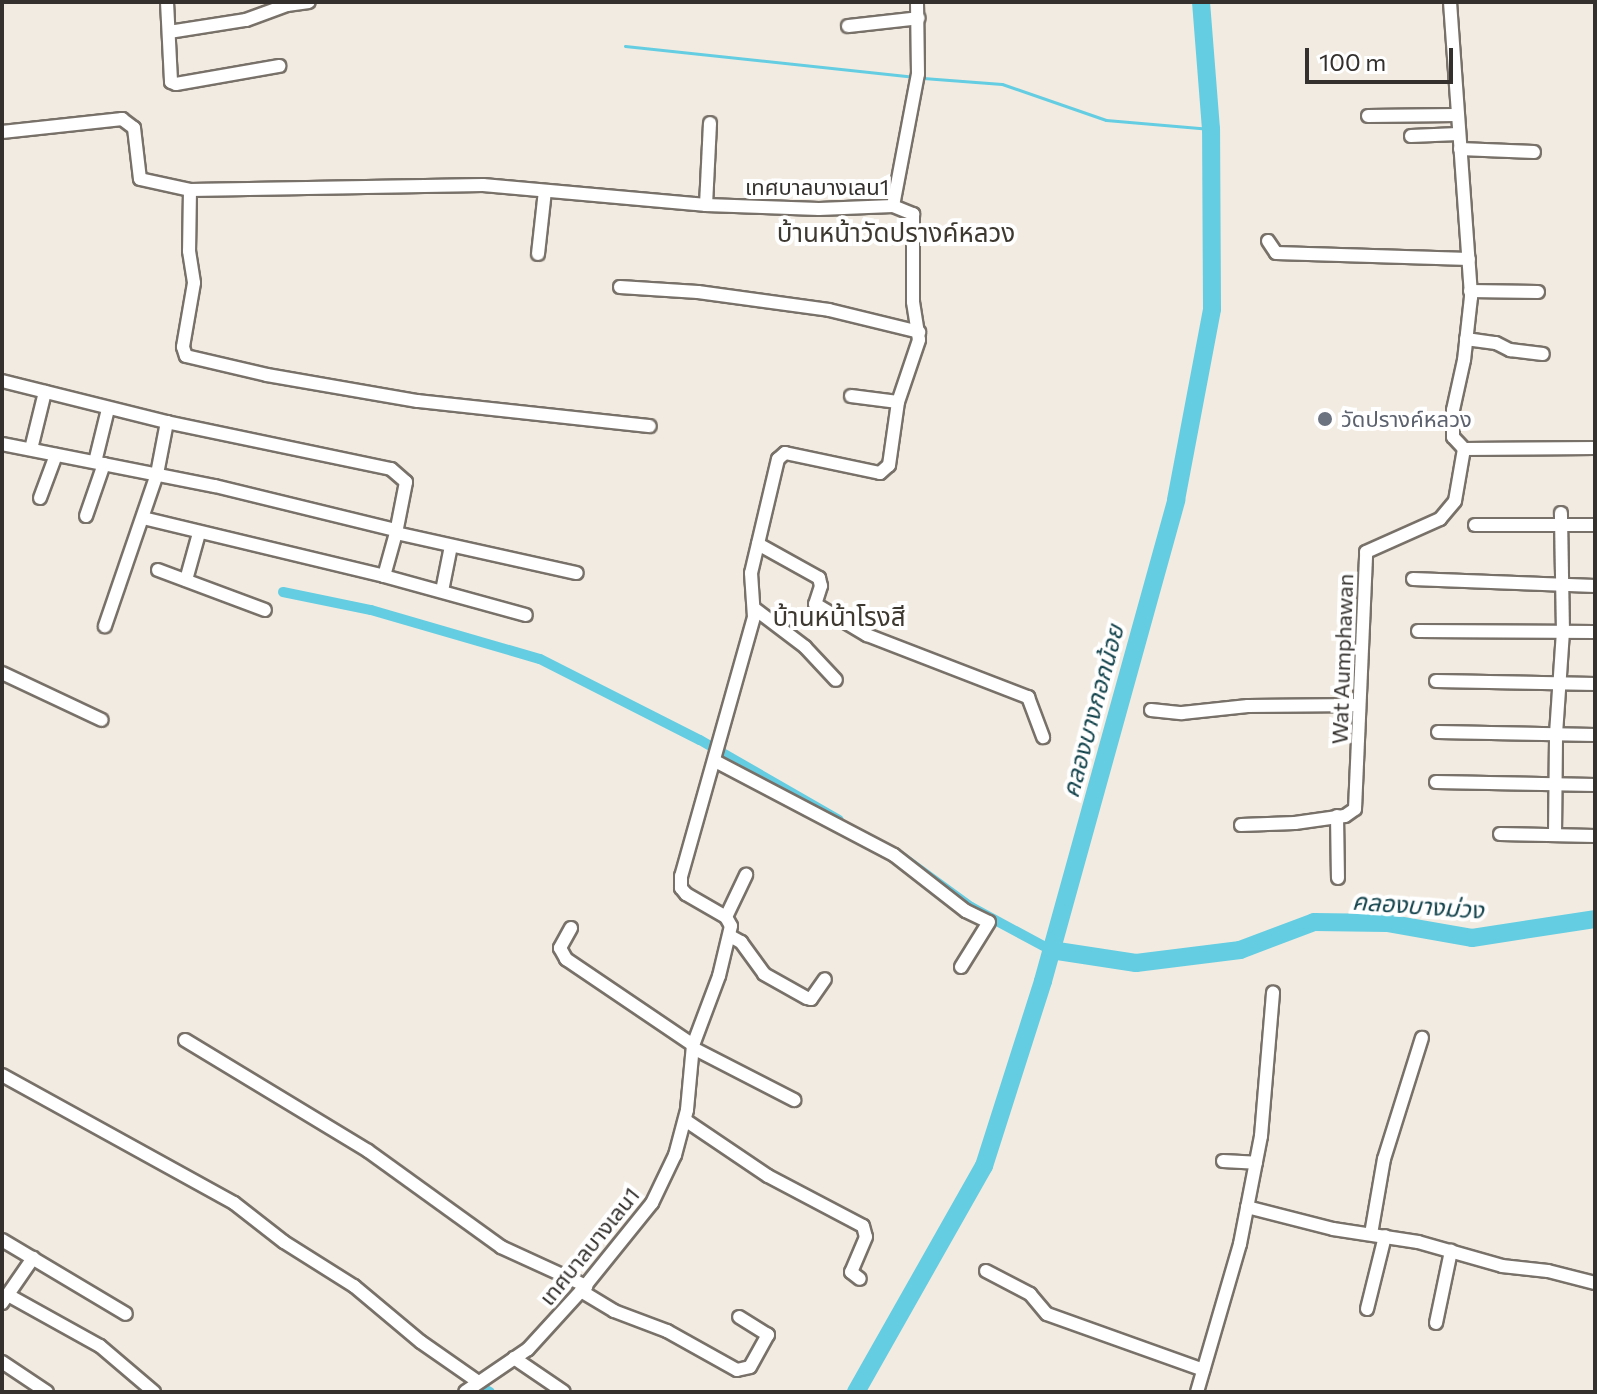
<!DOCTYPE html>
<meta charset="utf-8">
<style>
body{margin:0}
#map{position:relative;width:1597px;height:1394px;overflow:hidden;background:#f2ebe1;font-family:Commissioner,"Noto Sans Thai",sans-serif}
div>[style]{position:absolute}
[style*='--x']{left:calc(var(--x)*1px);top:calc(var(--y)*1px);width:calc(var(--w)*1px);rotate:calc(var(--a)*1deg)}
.stream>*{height:3px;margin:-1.5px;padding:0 1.5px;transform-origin:1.5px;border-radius:1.5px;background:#64cde2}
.canal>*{height:10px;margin:-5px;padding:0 5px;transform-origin:5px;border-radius:5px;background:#64cde2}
.river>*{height:18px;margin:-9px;padding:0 9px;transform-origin:9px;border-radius:9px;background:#64cde2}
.roads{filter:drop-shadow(2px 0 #787169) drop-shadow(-2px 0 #787169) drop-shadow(0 2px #787169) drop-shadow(0 -2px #787169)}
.minor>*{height:12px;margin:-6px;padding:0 6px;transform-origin:6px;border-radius:6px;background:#fff}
.dots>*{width:22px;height:22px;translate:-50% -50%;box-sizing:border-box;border:4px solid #fff;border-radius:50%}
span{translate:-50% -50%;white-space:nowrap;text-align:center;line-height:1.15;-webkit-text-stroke:8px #fff;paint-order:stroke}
.street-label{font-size:22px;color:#33302d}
.worship-label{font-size:22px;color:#5b616d}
.left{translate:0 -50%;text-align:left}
.water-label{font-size:24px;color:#14444d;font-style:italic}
.quarter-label{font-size:26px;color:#3d3830}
.frame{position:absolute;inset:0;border:4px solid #33302d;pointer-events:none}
.scale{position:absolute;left:1305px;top:48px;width:148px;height:36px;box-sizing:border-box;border:4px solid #33302d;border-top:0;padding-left:10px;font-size:24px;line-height:28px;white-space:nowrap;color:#33302d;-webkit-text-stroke:6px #fff;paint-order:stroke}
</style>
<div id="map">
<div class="stream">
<div style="--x:625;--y:46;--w:292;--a:6.1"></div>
<div style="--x:923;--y:78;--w:79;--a:4.3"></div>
<div style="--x:1002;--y:84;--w:110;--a:19.1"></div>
<div style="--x:1106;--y:120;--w:105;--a:4.9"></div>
</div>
<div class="canal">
<div style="--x:283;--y:592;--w:90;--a:11.6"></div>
<div style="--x:371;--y:610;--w:176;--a:16.2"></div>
<div style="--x:540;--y:659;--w:179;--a:26.9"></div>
<div style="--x:700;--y:740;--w:160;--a:29.9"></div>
<div style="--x:901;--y:856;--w:87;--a:36.1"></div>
<div style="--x:971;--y:907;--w:91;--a:28.3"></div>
<div style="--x:483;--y:1388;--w:8;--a:30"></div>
</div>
<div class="river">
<div style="--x:1051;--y:950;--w:86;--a:8.7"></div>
<div style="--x:1136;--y:963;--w:105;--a:-7.1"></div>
<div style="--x:1240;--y:950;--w:79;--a:-20.7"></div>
<div style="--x:1314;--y:922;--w:73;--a:0.8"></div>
<div style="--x:1387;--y:923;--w:86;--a:10"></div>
<div style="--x:1472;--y:938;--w:124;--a:-8.8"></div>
<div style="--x:856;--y:1392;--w:260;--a:-60.5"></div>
<div style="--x:984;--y:1166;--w:194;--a:-72.3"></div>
<div style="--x:1043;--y:981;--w:499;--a:-74.5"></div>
<div style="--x:1176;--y:500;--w:194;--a:-79.3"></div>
<div style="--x:1212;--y:309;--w:180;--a:-90.3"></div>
<div style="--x:1211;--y:129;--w:127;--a:-94.5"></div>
</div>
<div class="roads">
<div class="minor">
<div style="--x:167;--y:2;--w:80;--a:87.1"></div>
<div style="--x:171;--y:82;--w:5;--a:22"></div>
<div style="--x:176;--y:84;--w:105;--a:-9.9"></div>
<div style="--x:1450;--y:2;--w:296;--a:85.9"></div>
<div style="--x:1471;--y:297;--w:63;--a:96.3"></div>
<div style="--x:1464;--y:360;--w:51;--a:102.4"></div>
<div style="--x:1453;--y:410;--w:27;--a:90"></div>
<div style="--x:1453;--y:437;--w:16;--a:47"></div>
<div style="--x:848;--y:26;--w:71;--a:-6.4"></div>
<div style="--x:169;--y:32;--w:78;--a:-8.9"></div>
<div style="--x:246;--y:20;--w:44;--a:-20.1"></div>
<div style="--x:287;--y:5;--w:22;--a:-8"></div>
<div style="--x:1368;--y:116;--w:88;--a:-0.7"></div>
<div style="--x:2;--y:132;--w:121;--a:-6.2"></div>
<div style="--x:122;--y:119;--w:15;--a:37"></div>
<div style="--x:134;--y:128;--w:51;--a:83.3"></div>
<div style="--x:140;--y:179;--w:51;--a:12.4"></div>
<div style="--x:190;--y:190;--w:293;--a:-1"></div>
<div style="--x:483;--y:185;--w:224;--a:5.1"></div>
<div style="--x:706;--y:205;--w:113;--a:2"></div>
<div style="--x:819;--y:209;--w:74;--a:-2.3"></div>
<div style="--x:893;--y:206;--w:22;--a:22"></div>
<div style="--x:913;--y:214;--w:88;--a:90"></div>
<div style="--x:913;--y:302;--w:38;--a:81"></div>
<div style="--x:919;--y:340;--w:65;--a:108.7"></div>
<div style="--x:898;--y:402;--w:64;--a:98.1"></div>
<div style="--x:889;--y:465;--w:12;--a:138"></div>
<div style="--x:880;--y:473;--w:97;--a:-168.1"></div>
<div style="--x:785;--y:453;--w:9;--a:139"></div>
<div style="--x:778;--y:459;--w:117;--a:103.3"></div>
<div style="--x:751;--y:573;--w:44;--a:86.1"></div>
<div style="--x:754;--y:617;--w:269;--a:105.7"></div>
<div style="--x:681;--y:876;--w:12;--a:90"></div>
<div style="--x:681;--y:888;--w:8;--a:50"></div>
<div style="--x:686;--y:894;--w:46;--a:29.9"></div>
<div style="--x:726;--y:917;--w:10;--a:61"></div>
<div style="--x:731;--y:926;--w:51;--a:103.5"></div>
<div style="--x:719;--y:976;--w:74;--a:110.6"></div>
<div style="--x:693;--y:1045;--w:65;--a:95.3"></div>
<div style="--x:687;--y:1110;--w:47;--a:104.9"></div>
<div style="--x:675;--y:1155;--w:53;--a:115.6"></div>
<div style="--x:652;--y:1203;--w:113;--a:128.9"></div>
<div style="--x:581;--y:1291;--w:79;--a:132.4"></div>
<div style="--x:528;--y:1349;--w:76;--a:145.7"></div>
<div style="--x:1411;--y:136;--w:47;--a:-2.4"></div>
<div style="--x:1460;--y:149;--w:74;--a:2.3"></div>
<div style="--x:190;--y:190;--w:61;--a:90.9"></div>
<div style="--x:189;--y:251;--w:32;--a:81"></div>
<div style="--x:194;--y:283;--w:65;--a:99.8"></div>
<div style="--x:183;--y:347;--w:9;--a:72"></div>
<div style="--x:186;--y:356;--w:83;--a:13.2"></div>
<div style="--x:267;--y:375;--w:153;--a:9.8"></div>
<div style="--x:418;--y:401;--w:233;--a:6.2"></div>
<div style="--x:706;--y:205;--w:82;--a:-87.2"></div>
<div style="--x:893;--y:206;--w:134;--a:-79.3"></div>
<div style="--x:918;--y:74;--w:72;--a:-90.8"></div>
<div style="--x:1268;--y:241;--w:14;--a:56"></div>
<div style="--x:1276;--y:253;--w:193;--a:1.8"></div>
<div style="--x:538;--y:254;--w:63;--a:-83.7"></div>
<div style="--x:620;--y:287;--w:78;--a:3.7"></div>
<div style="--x:698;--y:292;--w:132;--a:7.8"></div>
<div style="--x:829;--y:310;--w:93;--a:13.7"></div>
<div style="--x:1470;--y:291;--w:68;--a:0.8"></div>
<div style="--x:1466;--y:339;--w:30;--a:8"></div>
<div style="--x:1496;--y:343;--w:16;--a:27"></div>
<div style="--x:1510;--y:350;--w:33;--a:7"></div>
<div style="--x:2;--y:381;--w:170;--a:14"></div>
<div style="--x:167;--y:422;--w:53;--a:100.9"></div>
<div style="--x:157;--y:474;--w:161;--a:108.9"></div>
<div style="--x:851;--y:396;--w:47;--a:7.3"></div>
<div style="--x:2;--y:444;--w:217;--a:11.2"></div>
<div style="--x:215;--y:486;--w:186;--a:13.7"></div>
<div style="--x:31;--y:449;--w:59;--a:-76.2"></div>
<div style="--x:1464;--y:449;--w:131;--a:-0.4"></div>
<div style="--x:95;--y:462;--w:55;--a:-76.2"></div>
<div style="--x:40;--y:498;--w:46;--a:-69.6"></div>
<div style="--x:86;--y:516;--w:55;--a:-70.9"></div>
<div style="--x:143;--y:518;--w:248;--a:13.5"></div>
<div style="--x:384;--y:576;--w:45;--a:-74.4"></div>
<div style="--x:396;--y:533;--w:52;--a:-78.9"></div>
<div style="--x:406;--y:482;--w:20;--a:-139"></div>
<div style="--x:391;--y:469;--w:229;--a:-168.2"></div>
<div style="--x:1475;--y:525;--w:120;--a:0"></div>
<div style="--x:396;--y:533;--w:185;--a:12.5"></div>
<div style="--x:758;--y:544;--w:70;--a:29.1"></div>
<div style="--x:819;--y:578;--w:8;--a:76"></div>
<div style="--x:821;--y:586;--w:19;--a:108"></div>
<div style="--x:815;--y:604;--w:61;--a:30.8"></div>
<div style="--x:867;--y:635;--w:173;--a:21.1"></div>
<div style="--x:1028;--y:697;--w:43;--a:69.4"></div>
<div style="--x:158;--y:570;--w:114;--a:20.5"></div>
<div style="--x:384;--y:576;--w:147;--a:15.4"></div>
<div style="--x:1413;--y:579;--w:182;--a:2.2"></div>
<div style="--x:186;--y:580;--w:49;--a:-74.5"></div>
<div style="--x:442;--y:591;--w:46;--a:-78.7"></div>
<div style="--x:755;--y:609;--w:63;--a:37.2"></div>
<div style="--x:805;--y:647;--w:45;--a:46.8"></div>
<div style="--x:1418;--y:631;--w:177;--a:0.3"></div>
<div style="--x:2;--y:673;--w:110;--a:25.2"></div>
<div style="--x:1436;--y:681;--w:159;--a:1.1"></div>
<div style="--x:1151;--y:710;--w:31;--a:6"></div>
<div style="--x:1182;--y:713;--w:66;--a:-6.1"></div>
<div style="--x:1248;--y:706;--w:111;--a:-0.5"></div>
<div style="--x:1438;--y:732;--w:157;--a:1.1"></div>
<div style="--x:715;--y:761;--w:202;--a:27.7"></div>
<div style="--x:894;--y:855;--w:91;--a:37.9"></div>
<div style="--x:966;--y:911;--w:25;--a:26"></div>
<div style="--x:989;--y:922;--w:53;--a:121.9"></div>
<div style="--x:1436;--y:782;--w:159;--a:1.1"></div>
<div style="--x:1337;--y:816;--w:62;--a:89.1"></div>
<div style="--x:1241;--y:825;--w:54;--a:-2.1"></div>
<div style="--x:1295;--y:823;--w:50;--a:-8"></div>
<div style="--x:1345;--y:816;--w:12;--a:-35"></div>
<div style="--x:1355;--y:809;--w:257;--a:-87.5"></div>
<div style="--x:1366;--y:552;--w:81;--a:-24"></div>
<div style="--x:1440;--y:519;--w:23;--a:-50"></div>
<div style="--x:1455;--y:501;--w:53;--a:-80.2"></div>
<div style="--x:1500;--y:834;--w:95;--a:1.2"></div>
<div style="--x:1555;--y:834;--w:100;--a:-89.4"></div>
<div style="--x:1556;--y:734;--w:102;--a:-86.1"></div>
<div style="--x:1563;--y:632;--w:119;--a:-91"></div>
<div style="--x:726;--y:917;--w:47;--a:-64.5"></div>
<div style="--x:571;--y:928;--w:23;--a:119"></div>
<div style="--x:560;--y:948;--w:13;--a:61"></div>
<div style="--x:566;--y:959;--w:153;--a:34.1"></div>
<div style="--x:730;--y:936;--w:13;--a:29"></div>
<div style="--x:741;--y:942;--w:39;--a:54"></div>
<div style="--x:764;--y:974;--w:49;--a:29.2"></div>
<div style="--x:807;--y:998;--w:4;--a:14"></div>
<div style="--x:811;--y:999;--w:24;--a:-55"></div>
<div style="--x:185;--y:1040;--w:214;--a:31.2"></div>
<div style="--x:368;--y:1151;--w:164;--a:35.8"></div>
<div style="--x:501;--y:1247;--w:94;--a:24.6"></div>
<div style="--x:693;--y:1048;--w:114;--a:27.2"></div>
<div style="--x:2;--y:1075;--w:265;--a:28.9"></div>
<div style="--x:234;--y:1203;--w:63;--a:38"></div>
<div style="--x:284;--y:1242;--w:83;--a:32.2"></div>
<div style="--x:354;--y:1286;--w:87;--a:39.9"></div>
<div style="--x:421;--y:1342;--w:68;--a:34.9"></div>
<div style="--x:685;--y:1120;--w:100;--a:34"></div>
<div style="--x:768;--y:1176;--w:107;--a:27.8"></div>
<div style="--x:863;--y:1226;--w:11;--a:75"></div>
<div style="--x:866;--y:1237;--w:38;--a:113"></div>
<div style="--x:851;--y:1272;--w:11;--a:38"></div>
<div style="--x:1223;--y:1161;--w:33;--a:3"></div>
<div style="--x:1247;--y:1207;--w:89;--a:14.3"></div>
<div style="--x:1333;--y:1229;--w:86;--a:8.7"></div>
<div style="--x:1418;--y:1242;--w:87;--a:15.9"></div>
<div style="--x:1502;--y:1266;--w:46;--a:6.2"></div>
<div style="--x:1548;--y:1271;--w:49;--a:14.3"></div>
<div style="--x:1371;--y:1234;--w:76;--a:-80.2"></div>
<div style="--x:1384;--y:1159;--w:127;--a:-72.6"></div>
<div style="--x:2;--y:1240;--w:144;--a:30.8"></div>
<div style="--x:986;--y:1271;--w:50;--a:27.6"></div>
<div style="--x:1030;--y:1294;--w:26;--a:50"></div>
<div style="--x:1047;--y:1314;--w:166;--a:19.7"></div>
<div style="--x:581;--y:1291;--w:39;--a:31"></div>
<div style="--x:614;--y:1311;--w:57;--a:20.7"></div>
<div style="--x:667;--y:1331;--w:80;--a:29.1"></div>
<div style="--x:737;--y:1370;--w:13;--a:-13"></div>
<div style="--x:750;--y:1367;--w:37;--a:-61"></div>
<div style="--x:768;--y:1335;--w:34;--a:-148"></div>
<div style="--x:8;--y:1295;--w:105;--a:29"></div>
<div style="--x:100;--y:1346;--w:71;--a:40.4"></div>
<div style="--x:2;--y:1303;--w:55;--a:-55.4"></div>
<div style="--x:1367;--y:1309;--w:75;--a:-76.1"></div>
<div style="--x:1436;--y:1323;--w:74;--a:-78.2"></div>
<div style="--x:514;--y:1358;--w:60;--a:34.2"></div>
<div style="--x:2;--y:1362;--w:54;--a:33.7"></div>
<div style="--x:1197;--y:1392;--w:154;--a:-73.8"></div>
<div style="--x:1240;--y:1244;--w:110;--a:-79"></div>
<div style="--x:1261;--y:1136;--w:144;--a:-85.2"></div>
</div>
</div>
<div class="dots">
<div style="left:1325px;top:419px;background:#6b7280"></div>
</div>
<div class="street-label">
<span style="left:817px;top:187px">เทศบาลบางเลน1</span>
<span style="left:1342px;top:659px;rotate:-88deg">Wat Aumphawan</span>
<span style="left:589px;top:1246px;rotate:-51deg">เทศบาลบางเลน1</span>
</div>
<div class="worship-label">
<span class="left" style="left:1341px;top:419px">วัดปรางค์หลวง</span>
</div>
<div class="water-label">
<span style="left:1092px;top:711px;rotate:-75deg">คลองบางกอกน้อย</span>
<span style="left:1418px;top:905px;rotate:4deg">คลองบางม่วง</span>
</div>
<div class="quarter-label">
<span style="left:896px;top:232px">บ้านหน้าวัดปรางค์หลวง</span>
<span style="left:839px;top:616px">บ้านหน้าโรงสี</span>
</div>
<div class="frame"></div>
<div class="scale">100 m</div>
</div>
